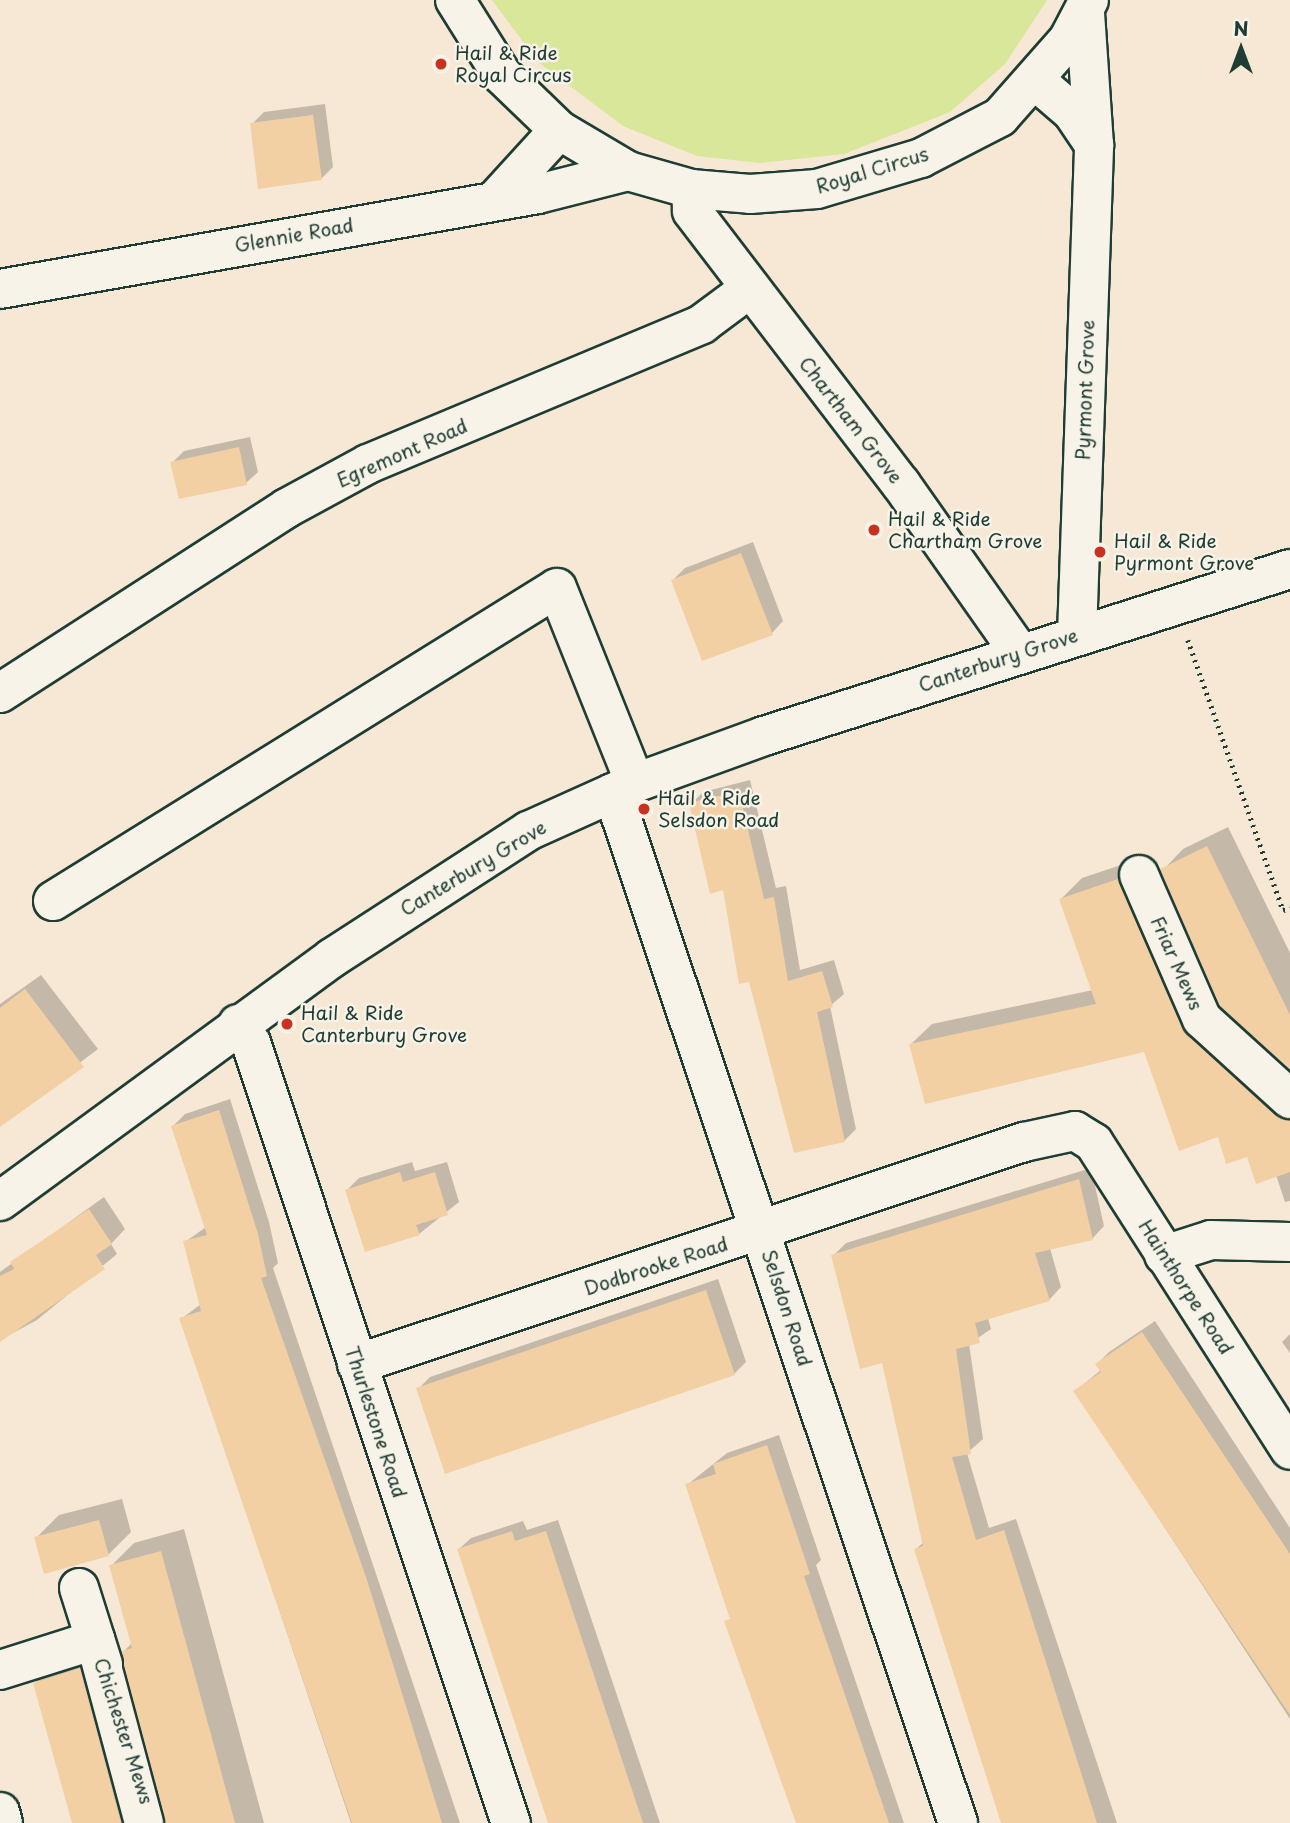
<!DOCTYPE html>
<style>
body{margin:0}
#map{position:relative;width:1290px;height:1823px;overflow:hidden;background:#f6e8d4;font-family:"Playpen Sans",sans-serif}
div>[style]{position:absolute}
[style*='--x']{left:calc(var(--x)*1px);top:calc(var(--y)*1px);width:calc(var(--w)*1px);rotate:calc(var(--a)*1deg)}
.green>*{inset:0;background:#d8e79a}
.shadow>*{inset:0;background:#0003}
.building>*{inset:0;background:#f3d0a4}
.path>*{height:4.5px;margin-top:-2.25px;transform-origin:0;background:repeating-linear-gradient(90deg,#1f3d34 0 2px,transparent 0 7px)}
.roads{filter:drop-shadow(2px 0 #1f3d34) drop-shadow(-2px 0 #1f3d34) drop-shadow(0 2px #1f3d34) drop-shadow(0 -2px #1f3d34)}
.minor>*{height:38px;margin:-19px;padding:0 19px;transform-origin:19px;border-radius:19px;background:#f7f3e8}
.dots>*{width:19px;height:19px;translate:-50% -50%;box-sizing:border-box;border:4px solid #f7f3e8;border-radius:50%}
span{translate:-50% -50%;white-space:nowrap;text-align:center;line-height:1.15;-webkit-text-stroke:5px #f7f3e8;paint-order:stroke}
.poi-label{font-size:19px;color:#1f3d34}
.left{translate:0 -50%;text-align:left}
.street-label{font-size:19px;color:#1f3d34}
.north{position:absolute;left:1206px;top:14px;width:70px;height:70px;-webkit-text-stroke:5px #f7f3e8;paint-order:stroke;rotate:0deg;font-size:19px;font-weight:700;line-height:28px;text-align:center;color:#1f3d34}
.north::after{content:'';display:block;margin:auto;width:24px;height:32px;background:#1f3d34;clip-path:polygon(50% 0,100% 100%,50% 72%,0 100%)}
</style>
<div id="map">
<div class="green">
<div style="clip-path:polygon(492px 0,1047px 0,1005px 64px,950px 112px,844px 154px,760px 163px,697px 156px,623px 126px,538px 62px)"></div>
</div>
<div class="shadow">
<div style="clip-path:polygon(325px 104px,333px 167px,321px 179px,252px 124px,264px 112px)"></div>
<div style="clip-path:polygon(250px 437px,258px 472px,246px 483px,172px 463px,184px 451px)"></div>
<div style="clip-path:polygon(753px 542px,783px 621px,772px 633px,673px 580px,685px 568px)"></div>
<div style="clip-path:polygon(750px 780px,776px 888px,786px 886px,800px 970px,834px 960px,844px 994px,830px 1006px,856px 1129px,844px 1141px,691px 804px,703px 792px)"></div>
<div style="clip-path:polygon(1228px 827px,1290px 953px,1290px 1067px,1163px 870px,1183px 849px)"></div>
<div style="clip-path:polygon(1139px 859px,1203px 1007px,1290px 1088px,1290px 1201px,1285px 1202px,1276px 1175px,1219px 1135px,1145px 1050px,911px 1044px,932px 1024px,1093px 990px,1061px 899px,1082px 878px)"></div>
<div style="clip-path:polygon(41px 975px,98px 1049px,0 1123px,0 1004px)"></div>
<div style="clip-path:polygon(230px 1099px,269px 1222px,278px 1263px,273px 1268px,460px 1823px,351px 1823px,181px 1319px,201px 1304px,185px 1242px,206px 1227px,173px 1126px,185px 1114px)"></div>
<div style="clip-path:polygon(412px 1162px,415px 1171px,447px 1162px,459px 1202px,419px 1234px,347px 1190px,359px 1178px)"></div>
<div style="clip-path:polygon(1091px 1168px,1104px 1226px,1092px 1239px,1050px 1248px,1061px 1287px,1049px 1300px,988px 1318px,991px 1329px,969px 1344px,983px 1439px,967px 1453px,989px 1528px,1016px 1519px,1117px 1823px,1005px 1823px,916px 1549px,924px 1542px,883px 1361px,833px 1256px,846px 1243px)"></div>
<div style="clip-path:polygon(104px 1197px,125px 1229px,111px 1244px,117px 1254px,37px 1320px,0 1340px,0 1272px)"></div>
<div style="clip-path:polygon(718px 1279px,746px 1362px,734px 1374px,418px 1389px,430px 1377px)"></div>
<div style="clip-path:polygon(1155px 1321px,1290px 1528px,1290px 1719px,1075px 1391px,1101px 1370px,1097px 1364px,1109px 1352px)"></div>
<div style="clip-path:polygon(1290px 1334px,1290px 1353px,1282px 1342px)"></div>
<div style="clip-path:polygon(779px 1435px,821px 1560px,816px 1565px,904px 1823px,797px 1823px,687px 1485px,727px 1453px)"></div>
<div style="clip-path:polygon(122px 1499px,131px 1532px,108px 1555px,36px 1538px,59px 1515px)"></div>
<div style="clip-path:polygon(558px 1520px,660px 1823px,551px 1823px,459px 1549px,471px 1538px,523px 1521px,527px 1530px)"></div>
<div style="clip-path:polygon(184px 1529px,264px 1823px,73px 1823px,35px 1683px,58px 1660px,103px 1646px,161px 1822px,166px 1821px,124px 1651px,132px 1643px,111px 1566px,134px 1543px)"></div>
</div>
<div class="building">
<div style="clip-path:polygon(313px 115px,322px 180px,258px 189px,250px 123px)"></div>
<div style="clip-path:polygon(239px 447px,247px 485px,179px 499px,170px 462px)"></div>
<div style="clip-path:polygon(741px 553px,773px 635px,702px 661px,671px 580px)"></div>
<div style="clip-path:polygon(739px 791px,764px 899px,774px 897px,788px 981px,822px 971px,833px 1007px,817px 1012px,845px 1142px,794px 1153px,749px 982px,739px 984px,723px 890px,710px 894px,689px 803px)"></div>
<div style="clip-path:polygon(1207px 846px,1290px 1015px,1290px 1069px,1220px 1006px,1160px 869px)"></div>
<div style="clip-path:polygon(1118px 879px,1182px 1028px,1275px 1115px,1290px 1120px,1290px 1172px,1256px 1184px,1247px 1157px,1226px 1164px,1218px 1137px,1179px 1151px,1144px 1052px,925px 1104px,909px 1044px,1096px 1004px,1059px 899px)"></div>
<div style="clip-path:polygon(25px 989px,84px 1067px,0 1127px,0 1008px)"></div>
<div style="clip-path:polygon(219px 1110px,258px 1234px,267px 1276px,261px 1278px,367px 1580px,442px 1823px,352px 1823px,179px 1318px,201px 1311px,183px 1241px,207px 1235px,171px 1126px)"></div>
<div style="clip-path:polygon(400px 1172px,403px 1182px,435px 1172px,448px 1215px,416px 1225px,420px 1235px,365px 1252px,345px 1190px)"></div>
<div style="clip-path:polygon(1079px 1179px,1093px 1240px,1035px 1253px,1050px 1301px,975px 1323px,980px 1343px,956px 1349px,971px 1454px,952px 1457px,976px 1540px,1004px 1530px,1097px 1823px,1001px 1823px,914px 1549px,923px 1546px,882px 1363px,860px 1369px,831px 1255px)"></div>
<div style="clip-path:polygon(89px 1209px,112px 1244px,96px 1255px,105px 1269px,0 1342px,0 1276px,14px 1269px,10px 1262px)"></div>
<div style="clip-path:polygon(706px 1290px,735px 1375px,445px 1474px,416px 1388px)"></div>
<div style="clip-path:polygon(1142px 1332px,1290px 1554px,1290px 1715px,1073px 1391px,1101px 1372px,1095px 1364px)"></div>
<div style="clip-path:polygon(767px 1445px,810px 1574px,804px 1576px,889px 1823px,796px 1823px,724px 1621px,730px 1619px,685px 1484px,716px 1474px,713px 1464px)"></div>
<div style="clip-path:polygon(99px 1520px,109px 1556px,44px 1574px,34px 1537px)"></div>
<div style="clip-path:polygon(512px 1531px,515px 1541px,546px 1531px,643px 1823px,548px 1823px,457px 1549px)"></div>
<div style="clip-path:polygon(161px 1551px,235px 1823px,165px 1823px,124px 1665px,122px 1651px,132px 1648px,109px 1565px)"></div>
<div style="clip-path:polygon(80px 1668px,121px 1823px,72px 1823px,33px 1683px)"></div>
</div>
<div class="path">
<div style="--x:1188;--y:640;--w:286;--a:70.6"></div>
<div style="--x:1283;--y:910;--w:7;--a:-16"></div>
</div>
<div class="roads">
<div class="minor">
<div style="--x:455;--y:0;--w:89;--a:57.9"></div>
<div style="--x:502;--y:75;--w:79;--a:44"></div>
<div style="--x:559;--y:130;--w:80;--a:30.7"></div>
<div style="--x:628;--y:171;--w:66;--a:15.9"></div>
<div style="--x:691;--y:189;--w:59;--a:4.8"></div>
<div style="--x:750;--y:194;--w:67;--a:-4.3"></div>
<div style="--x:817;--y:189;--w:109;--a:-16.6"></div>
<div style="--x:921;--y:158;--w:89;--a:-27.4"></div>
<div style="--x:1000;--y:117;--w:103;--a:-48.6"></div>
<div style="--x:1068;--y:40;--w:45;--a:-62.3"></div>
<div style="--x:1036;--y:81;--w:48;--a:40.7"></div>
<div style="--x:1072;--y:112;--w:40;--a:56"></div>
<div style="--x:691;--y:189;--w:22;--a:87"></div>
<div style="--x:692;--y:211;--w:344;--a:52.6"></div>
<div style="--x:901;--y:484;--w:205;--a:54.9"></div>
<div style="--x:496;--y:199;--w:93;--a:-47.6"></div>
<div style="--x:0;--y:289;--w:546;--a:-10.01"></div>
<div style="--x:538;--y:194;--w:93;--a:-14.3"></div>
<div style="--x:1077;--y:635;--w:490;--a:-88"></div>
<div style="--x:1094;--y:145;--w:133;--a:-93.9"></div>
<div style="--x:0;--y:693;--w:341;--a:-32.8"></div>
<div style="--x:287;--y:508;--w:92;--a:-28.5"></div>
<div style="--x:368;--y:464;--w:362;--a:-22.7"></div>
<div style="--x:702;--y:324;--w:59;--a:-36.7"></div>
<div style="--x:613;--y:793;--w:1086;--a:71.48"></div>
<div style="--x:1139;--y:875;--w:157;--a:66.4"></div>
<div style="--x:1202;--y:1019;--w:119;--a:42.3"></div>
<div style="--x:53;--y:901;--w:593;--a:-31.84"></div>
<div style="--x:557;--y:588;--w:210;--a:68.2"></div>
<div style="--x:238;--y:1024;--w:23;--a:56"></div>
<div style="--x:251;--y:1043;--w:822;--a:71.57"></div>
<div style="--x:0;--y:1201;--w:411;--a:-36.2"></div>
<div style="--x:332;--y:958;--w:234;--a:-32.9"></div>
<div style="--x:528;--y:831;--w:117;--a:-24.2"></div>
<div style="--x:635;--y:783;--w:137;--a:-20"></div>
<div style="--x:764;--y:736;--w:552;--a:-17.61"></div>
<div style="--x:1164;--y:1255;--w:49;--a:-17.7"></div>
<div style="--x:1211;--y:1240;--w:79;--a:1.5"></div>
<div style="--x:357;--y:1364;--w:703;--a:-18.41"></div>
<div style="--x:1024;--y:1142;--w:52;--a:-12.2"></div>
<div style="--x:1075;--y:1131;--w:22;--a:32"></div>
<div style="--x:1094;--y:1143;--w:364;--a:57.4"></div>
<div style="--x:79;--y:1588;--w:80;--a:72.5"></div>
<div style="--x:0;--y:1670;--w:100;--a:-17.5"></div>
<div style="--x:95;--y:1640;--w:189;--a:75"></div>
<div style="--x:0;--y:1812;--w:11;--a:75"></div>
</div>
</div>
<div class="dots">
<div style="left:441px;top:64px;background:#c8321e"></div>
<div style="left:874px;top:530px;background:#c8321e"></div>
<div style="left:1100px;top:552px;background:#c8321e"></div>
<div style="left:644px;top:809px;background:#c8321e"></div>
<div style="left:287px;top:1024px;background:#c8321e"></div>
</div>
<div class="poi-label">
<span class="left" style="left:455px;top:64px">Hail &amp; Ride<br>Royal Circus</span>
<span class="left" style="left:888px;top:530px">Hail &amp; Ride<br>Chartham Grove</span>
<span class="left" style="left:1114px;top:552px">Hail &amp; Ride<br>Pyrmont Grove</span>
<span class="left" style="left:658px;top:809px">Hail &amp; Ride<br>Selsdon Road</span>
<span class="left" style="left:301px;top:1024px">Hail &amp; Ride<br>Canterbury Grove</span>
</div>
<div class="street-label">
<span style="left:872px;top:170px;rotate:-17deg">Royal Circus</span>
<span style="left:294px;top:235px;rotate:-10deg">Glennie Road</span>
<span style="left:1085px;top:390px;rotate:-88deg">Pyrmont Grove</span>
<span style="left:851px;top:420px;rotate:52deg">Chartham Grove</span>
<span style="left:402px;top:453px;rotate:-24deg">Egremont Road</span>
<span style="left:998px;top:660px;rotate:-18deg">Canterbury Grove</span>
<span style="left:473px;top:868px;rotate:-31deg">Canterbury Grove</span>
<span style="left:1177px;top:963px;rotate:66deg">Friar Mews</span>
<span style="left:656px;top:1266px;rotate:-18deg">Dodbrooke Road</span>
<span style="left:1186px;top:1287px;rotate:57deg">Hainthorpe Road</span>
<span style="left:787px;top:1308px;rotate:72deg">Selsdon Road</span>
<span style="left:376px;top:1422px;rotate:72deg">Thurlestone Road</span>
<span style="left:124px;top:1731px;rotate:72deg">Chichester Mews</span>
</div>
<div class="north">N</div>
</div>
